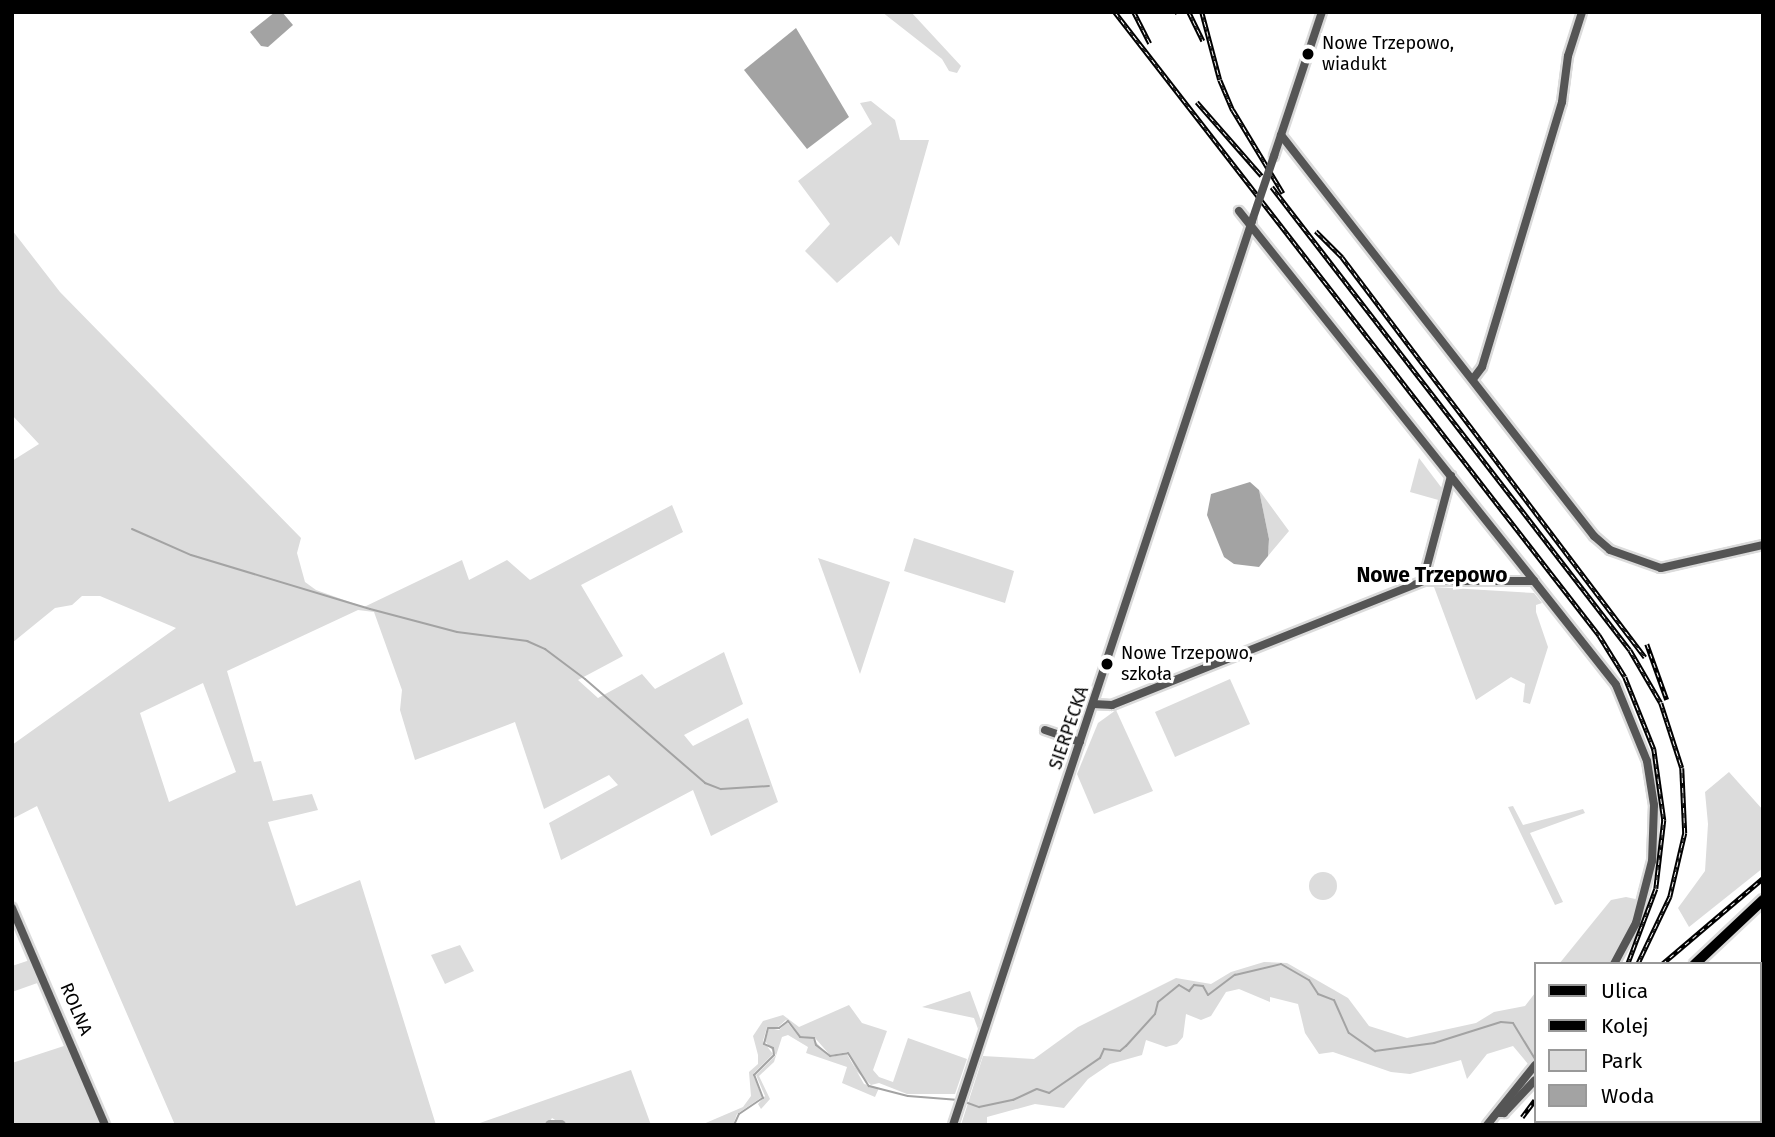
<!DOCTYPE html>
<meta charset="utf-8">
<style>
body{margin:0}
#map{position:relative;width:1775px;height:1137px;overflow:hidden;background:#fff;font-family:"Fira Sans",sans-serif}
div>[style]{position:absolute}
[style*='--x']{left:calc(var(--x)*1px);top:calc(var(--y)*1px);width:calc(var(--w)*1px);rotate:calc(var(--a)*1deg)}
.green>*{inset:0;background:#dcdcdc}
.round{border-radius:50%}
.water>*{inset:0;background:#a3a3a3}
.stream>*{height:2px;margin:-1px;padding:0 1px;transform-origin:1px;border-radius:1px;background:#a3a3a3}
.river>*{height:10px;margin:-5px;padding:0 5px;transform-origin:5px;border-radius:5px;background:#a3a3a3}
.roads{filter:drop-shadow(2px 0 #dbdbdb) drop-shadow(-2px 0 #dbdbdb) drop-shadow(0 2px #dbdbdb) drop-shadow(0 -2px #dbdbdb)}
.minor>*{height:8px;margin:-4px;padding:0 4px;transform-origin:4px;border-radius:4px;background:#555}
.major>*{height:10px;margin:-5px;padding:0 5px;transform-origin:5px;border-radius:5px;background:#000}
.rail>*{height:4.5px;margin-top:-2.25px;transform-origin:0;background:repeating-linear-gradient(90deg,#fff 0 5px,#000 0 10px);box-sizing:border-box;border-block:2px solid #000}
.minor-bridge>*{height:8px;margin:-4px;padding:0 4px;transform-origin:4px;border-radius:4px;background:#555}
.dots>*{width:19px;height:19px;translate:-50% -50%;box-sizing:border-box;border:4px solid #fff;border-radius:50%}
span{translate:-50% -50%;white-space:nowrap;text-align:center;line-height:1.15;-webkit-text-stroke:6px #fff;paint-order:stroke}
.poi-label{font-size:18px;color:#000}
.left{translate:0 -50%;text-align:left}
.street-label{font-size:18px;color:#000}
.quarter-label{font-size:21px;color:#000;font-weight:700}
.frame{position:absolute;inset:0;border:14px solid #000;pointer-events:none}
.legend{position:absolute;left:1534px;top:962px;width:228px;height:161px;box-sizing:border-box;background:#fff;border:2px solid #999;margin:0;padding:9px 12px;list-style:none;font-size:21px;color:#000}
.legend li{display:flex;align-items:center;gap:14px;height:35px}
.legend b{width:35px;border:2px solid #999}
</style>
<div id="map">
<div class="green">
<div style="clip-path:polygon(882px 12px,911px 12px,961px 66px,957px 73px,949px 71px,942px 59px)"></div>
<div style="clip-path:polygon(871px 101px,895px 120px,900px 140px,929px 140px,899px 246px,891px 236px,837px 283px,805px 251px,830px 224px,798px 181px,872px 124px,860px 103px)"></div>
<div style="clip-path:polygon(evenodd,12px 230px,60px 292px,301px 538px,297px 553px,305px 582px,316px 590px,364px 607px,462px 560px,469px 580px,507px 560px,530px 580px,672px 505px,683px 532px,581px 585px,623px 656px,578px 680px,598px 698px,642px 674px,655px 689px,724px 652px,743px 704px,684px 735px,693px 746px,748px 718px,778px 802px,711px 836px,693px 790px,561px 860px,549px 823px,618px 785px,609px 775px,544px 809px,515px 722px,415px 760px,400px 710px,402px 690px,374px 612px,358px 610px,227px 671px,254px 762px,261px 761px,273px 801px,312px 794px,318px 810px,268px 822px,296px 906px,360px 880px,436px 1125px,175px 1125px,37px 806px,12px 819px,12px 745px,176px 628px,100px 596px,82px 596px,72px 605px,55px 608px,12px 643px,12px 461px,39px 444px,12px 415px,12px 230px,203px 683px,236px 772px,169px 802px,140px 713px,203px 683px)"></div>
<div style="clip-path:polygon(1419px 458px,1444px 491px,1442px 501px,1410px 492px)"></div>
<div style="clip-path:polygon(1259px 490px,1289px 531px,1268px 556px,1269px 539px)"></div>
<div style="clip-path:polygon(914px 538px,1014px 571px,1005px 603px,904px 571px)"></div>
<div style="clip-path:polygon(818px 558px,890px 582px,860px 674px,848px 641px)"></div>
<div style="clip-path:polygon(1434px 587px,1534px 593px,1542px 603px,1536px 605px,1536px 612px,1548px 647px,1530px 704px,1523px 702px,1525px 684px,1511px 677px,1476px 700px)"></div>
<div style="clip-path:polygon(1230px 679px,1250px 724px,1175px 757px,1155px 712px)"></div>
<div style="clip-path:polygon(1116px 710px,1153px 791px,1094px 814px,1077px 774px,1098px 723px)"></div>
<div style="clip-path:polygon(1729px 772px,1763px 810px,1763px 868px,1689px 927px,1678px 908px,1705px 871px,1708px 824px,1705px 792px)"></div>
<div style="clip-path:polygon(1513px 806px,1523px 825px,1583px 809px,1585px 813px,1530px 833px,1563px 902px,1555px 905px,1508px 807px)"></div>
<div class="round" style="left:1309px;top:872px;width:28px;height:28px"></div>
<div style="clip-path:polygon(1626px 897px,1640px 900px,1609px 964px,1559px 964px,1611px 900px)"></div>
<div style="clip-path:polygon(460px 945px,474px 971px,445px 984px,431px 955px)"></div>
<div style="clip-path:polygon(33px 959px,43px 981px,12px 992px,12px 966px)"></div>
<div style="clip-path:polygon(1264px 962px,1287px 963px,1348px 998px,1369px 1026px,1407px 1038px,1476px 1023px,1494px 1012px,1525px 1006px,1535px 993px,1535px 1061px,1524px 1074px,1521px 1072px,1528px 1064px,1513px 1046px,1487px 1054px,1467px 1079px,1461px 1060px,1410px 1074px,1391px 1072px,1333px 1052px,1319px 1054px,1305px 1033px,1298px 1004px,1270px 997px,1270px 1002px,1239px 989px,1226px 992px,1211px 1016px,1201px 1020px,1186px 1014px,1183px 1037px,1177px 1044px,1166px 1047px,1146px 1040px,1142px 1055px,1110px 1064px,1088px 1079px,1064px 1108px,1035px 1104px,987px 1117px,987px 1125px,961px 1125px,983px 1056px,1034px 1059px,1078px 1027px,1176px 978px,1211px 984px,1231px 972px)"></div>
<div style="clip-path:polygon(970px 991px,981px 1021px,978px 1029px,974px 1018px,922px 1007px)"></div>
<div style="clip-path:polygon(849px 1005px,862px 1023px,887px 1031px,873px 1070px,879px 1077px,893px 1082px,908px 1038px,967px 1059px,955px 1094px,907px 1094px,879px 1083px,871px 1085px,856px 1071px,848px 1052px,830px 1055px,815px 1038px,800px 1036px,786px 1020px,778px 1027px,767px 1027px,763px 1041px,773px 1054px,753px 1074px,762px 1097px,737px 1114px,733px 1125px,701px 1125px,743px 1107px,751px 1096px,749px 1072px,758px 1064px,758px 1055px,753px 1036px,763px 1021px,783px 1015px,799px 1027px)"></div>
<div style="clip-path:polygon(787px 1022px,800px 1038px,812px 1038px,830px 1057px,847px 1054px,864px 1084px,879px 1088px,875px 1097px,842px 1083px,847px 1067px,806px 1053px,808px 1047px,788px 1035px,782px 1037px,774px 1062px,759px 1076px,770px 1099px,761px 1109px,758px 1104px,765px 1096px,756px 1075px,776px 1055px,765px 1041px,769px 1028px,779px 1030px)"></div>
<div style="clip-path:polygon(70px 1044px,103px 1125px,12px 1125px,12px 1063px)"></div>
<div style="clip-path:polygon(631px 1070px,651px 1125px,563px 1125px,552px 1118px,548px 1125px,474px 1125px)"></div>
</div>
<div class="water">
<div style="clip-path:polygon(275px 12px,282px 12px,293px 25px,268px 47px,261px 46px,250px 32px)"></div>
<div style="clip-path:polygon(796px 28px,849px 117px,807px 149px,744px 70px)"></div>
<div style="clip-path:polygon(1250px 482px,1259px 490px,1269px 539px,1268px 556px,1259px 567px,1234px 564px,1224px 557px,1207px 515px,1211px 494px)"></div>
</div>
<div class="stream">
<div style="--x:132;--y:529;--w:64;--a:23.8"></div>
<div style="--x:191;--y:555;--w:187;--a:16.8"></div>
<div style="--x:370;--y:609;--w:90;--a:14.8"></div>
<div style="--x:457;--y:632;--w:71;--a:7.3"></div>
<div style="--x:527;--y:641;--w:20;--a:24"></div>
<div style="--x:545;--y:649;--w:50;--a:36.9"></div>
<div style="--x:585;--y:679;--w:159;--a:40.9"></div>
<div style="--x:705;--y:783;--w:17;--a:21"></div>
<div style="--x:721;--y:789;--w:48;--a:-3.6"></div>
<div style="--x:1759;--y:1021;--w:4;--a:-27"></div>
<div style="--x:965;--y:1102;--w:15;--a:20"></div>
<div style="--x:979;--y:1107;--w:35;--a:-12"></div>
<div style="--x:1013;--y:1100;--w:26;--a:-25"></div>
<div style="--x:1037;--y:1089;--w:13;--a:18"></div>
<div style="--x:1049;--y:1093;--w:62;--a:-34.5"></div>
<div style="--x:1100;--y:1058;--w:10;--a:-66"></div>
<div style="--x:1104;--y:1049;--w:16;--a:7"></div>
<div style="--x:1120;--y:1051;--w:8;--a:-40"></div>
<div style="--x:1126;--y:1046;--w:43;--a:-47.8"></div>
<div style="--x:1155;--y:1014;--w:12;--a:-76"></div>
<div style="--x:1158;--y:1002;--w:27;--a:-39"></div>
<div style="--x:1179;--y:985;--w:12;--a:31"></div>
<div style="--x:1189;--y:991;--w:8;--a:-50"></div>
<div style="--x:1194;--y:985;--w:9;--a:6"></div>
<div style="--x:1203;--y:986;--w:10;--a:61"></div>
<div style="--x:1208;--y:995;--w:34;--a:-37"></div>
<div style="--x:1235;--y:975;--w:47;--a:-13.4"></div>
<div style="--x:1281;--y:964;--w:32;--a:30"></div>
<div style="--x:1309;--y:980;--w:17;--a:57"></div>
<div style="--x:1318;--y:994;--w:17;--a:21"></div>
<div style="--x:1334;--y:1000;--w:36;--a:66"></div>
<div style="--x:1349;--y:1033;--w:32;--a:35"></div>
<div style="--x:1375;--y:1051;--w:60;--a:-7.7"></div>
<div style="--x:1434;--y:1043;--w:70;--a:-17.4"></div>
<div style="--x:1501;--y:1022;--w:12;--a:5"></div>
<div style="--x:1513;--y:1023;--w:42;--a:58.6"></div>
<div style="--x:734;--y:1125;--w:12;--a:-66"></div>
<div style="--x:739;--y:1114;--w:29;--a:-34"></div>
<div style="--x:763;--y:1098;--w:25;--a:-111"></div>
<div style="--x:754;--y:1075;--w:28;--a:-45"></div>
<div style="--x:774;--y:1055;--w:7;--a:-98"></div>
<div style="--x:773;--y:1048;--w:10;--a:-156"></div>
<div style="--x:764;--y:1044;--w:16;--a:-76"></div>
<div style="--x:768;--y:1028;--w:11;--a:0"></div>
<div style="--x:779;--y:1028;--w:11;--a:-38"></div>
<div style="--x:788;--y:1021;--w:20;--a:53"></div>
<div style="--x:800;--y:1037;--w:14;--a:4"></div>
<div style="--x:814;--y:1038;--w:7;--a:74"></div>
<div style="--x:816;--y:1045;--w:18;--a:38"></div>
<div style="--x:830;--y:1056;--w:18;--a:-9"></div>
<div style="--x:848;--y:1053;--w:39;--a:58"></div>
<div style="--x:869;--y:1086;--w:40;--a:14.4"></div>
<div style="--x:908;--y:1096;--w:51;--a:4.5"></div>
</div>
<div class="river">
<div style="--x:550;--y:1125;--w:11;--a:0"></div>
</div>
<div class="roads">
<div class="minor">
<div style="--x:1281;--y:135;--w:509;--a:52.03"></div>
<div style="--x:1594;--y:536;--w:21;--a:41"></div>
<div style="--x:1610;--y:550;--w:54;--a:19.4"></div>
<div style="--x:1661;--y:568;--w:105;--a:-12.7"></div>
<div style="--x:1274;--y:156;--w:152;--a:-71.6"></div>
<div style="--x:1239;--y:211;--w:473;--a:51.4"></div>
<div style="--x:1473;--y:379;--w:15;--a:-53"></div>
<div style="--x:1482;--y:367;--w:277;--a:-73.2"></div>
<div style="--x:1562;--y:102;--w:46;--a:-82.6"></div>
<div style="--x:1568;--y:56;--w:46;--a:-72.3"></div>
<div style="--x:1423;--y:581;--w:109;--a:-75.1"></div>
<div style="--x:1093;--y:704;--w:19;--a:3"></div>
<div style="--x:1112;--y:705;--w:335;--a:-21.7"></div>
<div style="--x:1423;--y:581;--w:111;--a:0"></div>
<div style="--x:1534;--y:581;--w:132;--a:51.7"></div>
<div style="--x:1616;--y:685;--w:82;--a:67.8"></div>
<div style="--x:1647;--y:761;--w:45;--a:81"></div>
<div style="--x:1654;--y:805;--w:56;--a:92"></div>
<div style="--x:1652;--y:861;--w:64;--a:104.5"></div>
<div style="--x:1636;--y:923;--w:47;--a:118.2"></div>
<div style="--x:1045;--y:730;--w:37;--a:19"></div>
<div style="--x:12;--y:908;--w:236;--a:66.8"></div>
<div style="--x:1498;--y:1113;--w:6;--a:0"></div>
<div style="--x:1504;--y:1113;--w:45;--a:-46.8"></div>
<div style="--x:953;--y:1125;--w:952;--a:-71.7"></div>
<div style="--x:1487;--y:1125;--w:77;--a:-51.3"></div>
</div>
<div class="major">
<div style="--x:1695;--y:964;--w:93;--a:-43.3"></div>
<div style="--x:1565;--y:1125;--w:5;--a:-53"></div>
</div>
</div>
<div class="rail">
<div style="--x:1115;--y:12;--w:789;--a:52.16"></div>
<div style="--x:1599;--y:635;--w:49;--a:58.2"></div>
<div style="--x:1625;--y:677;--w:78;--a:68.1"></div>
<div style="--x:1654;--y:749;--w:72;--a:82"></div>
<div style="--x:1664;--y:820;--w:69;--a:96.6"></div>
<div style="--x:1656;--y:889;--w:80;--a:110.5"></div>
<div style="--x:1134;--y:12;--w:35;--a:63"></div>
<div style="--x:1177;--y:12;--w:1;--a:45"></div>
<div style="--x:1189;--y:12;--w:32;--a:64"></div>
<div style="--x:1202;--y:12;--w:70;--a:75.2"></div>
<div style="--x:1220;--y:80;--w:33;--a:67"></div>
<div style="--x:1233;--y:110;--w:97;--a:58.9"></div>
<div style="--x:1197;--y:102;--w:98;--a:48.7"></div>
<div style="--x:1272;--y:187;--w:585;--a:52.29"></div>
<div style="--x:1630;--y:650;--w:61;--a:59.7"></div>
<div style="--x:1661;--y:703;--w:68;--a:72.1"></div>
<div style="--x:1682;--y:768;--w:65;--a:87.4"></div>
<div style="--x:1685;--y:833;--w:66;--a:103.2"></div>
<div style="--x:1670;--y:897;--w:74;--a:115.5"></div>
<div style="--x:1316;--y:231;--w:37;--a:45"></div>
<div style="--x:1342;--y:257;--w:502;--a:52.86"></div>
<div style="--x:1647;--y:644;--w:59;--a:70.3"></div>
<div style="--x:1662;--y:964;--w:133;--a:-40.4"></div>
<div style="--x:1522;--y:1117;--w:21;--a:-53"></div>
</div>
<div class="minor-bridge">
<div style="--x:1252;--y:221;--w:69;--a:-71.3"></div>
</div>
<div class="dots">
<div style="left:1308px;top:54px;background:#000"></div>
<div style="left:1107px;top:664px;background:#000"></div>
</div>
<div class="poi-label">
<span class="left" style="left:1322px;top:54px">Nowe Trzepowo,<br>wiadukt</span>
<span class="left" style="left:1121px;top:664px">Nowe Trzepowo,<br>szkoła</span>
</div>
<div class="street-label">
<span style="left:1069px;top:728px;rotate:-71deg">SIERPECKA</span>
<span style="left:76px;top:1009px;rotate:67deg">ROLNA</span>
</div>
<div class="quarter-label">
<span style="left:1432px;top:575px">Nowe Trzepowo</span>
</div>
<div class="frame"></div>
<ul class="legend">
<li><b style="height:9px;background:#000"></b>Ulica</li>
<li><b style="height:9px;background:#000"></b>Kolej</li>
<li><b style="height:19px;background:#dcdcdc"></b>Park</li>
<li><b style="height:19px;background:#a3a3a3"></b>Woda</li>
</ul>
</div>
